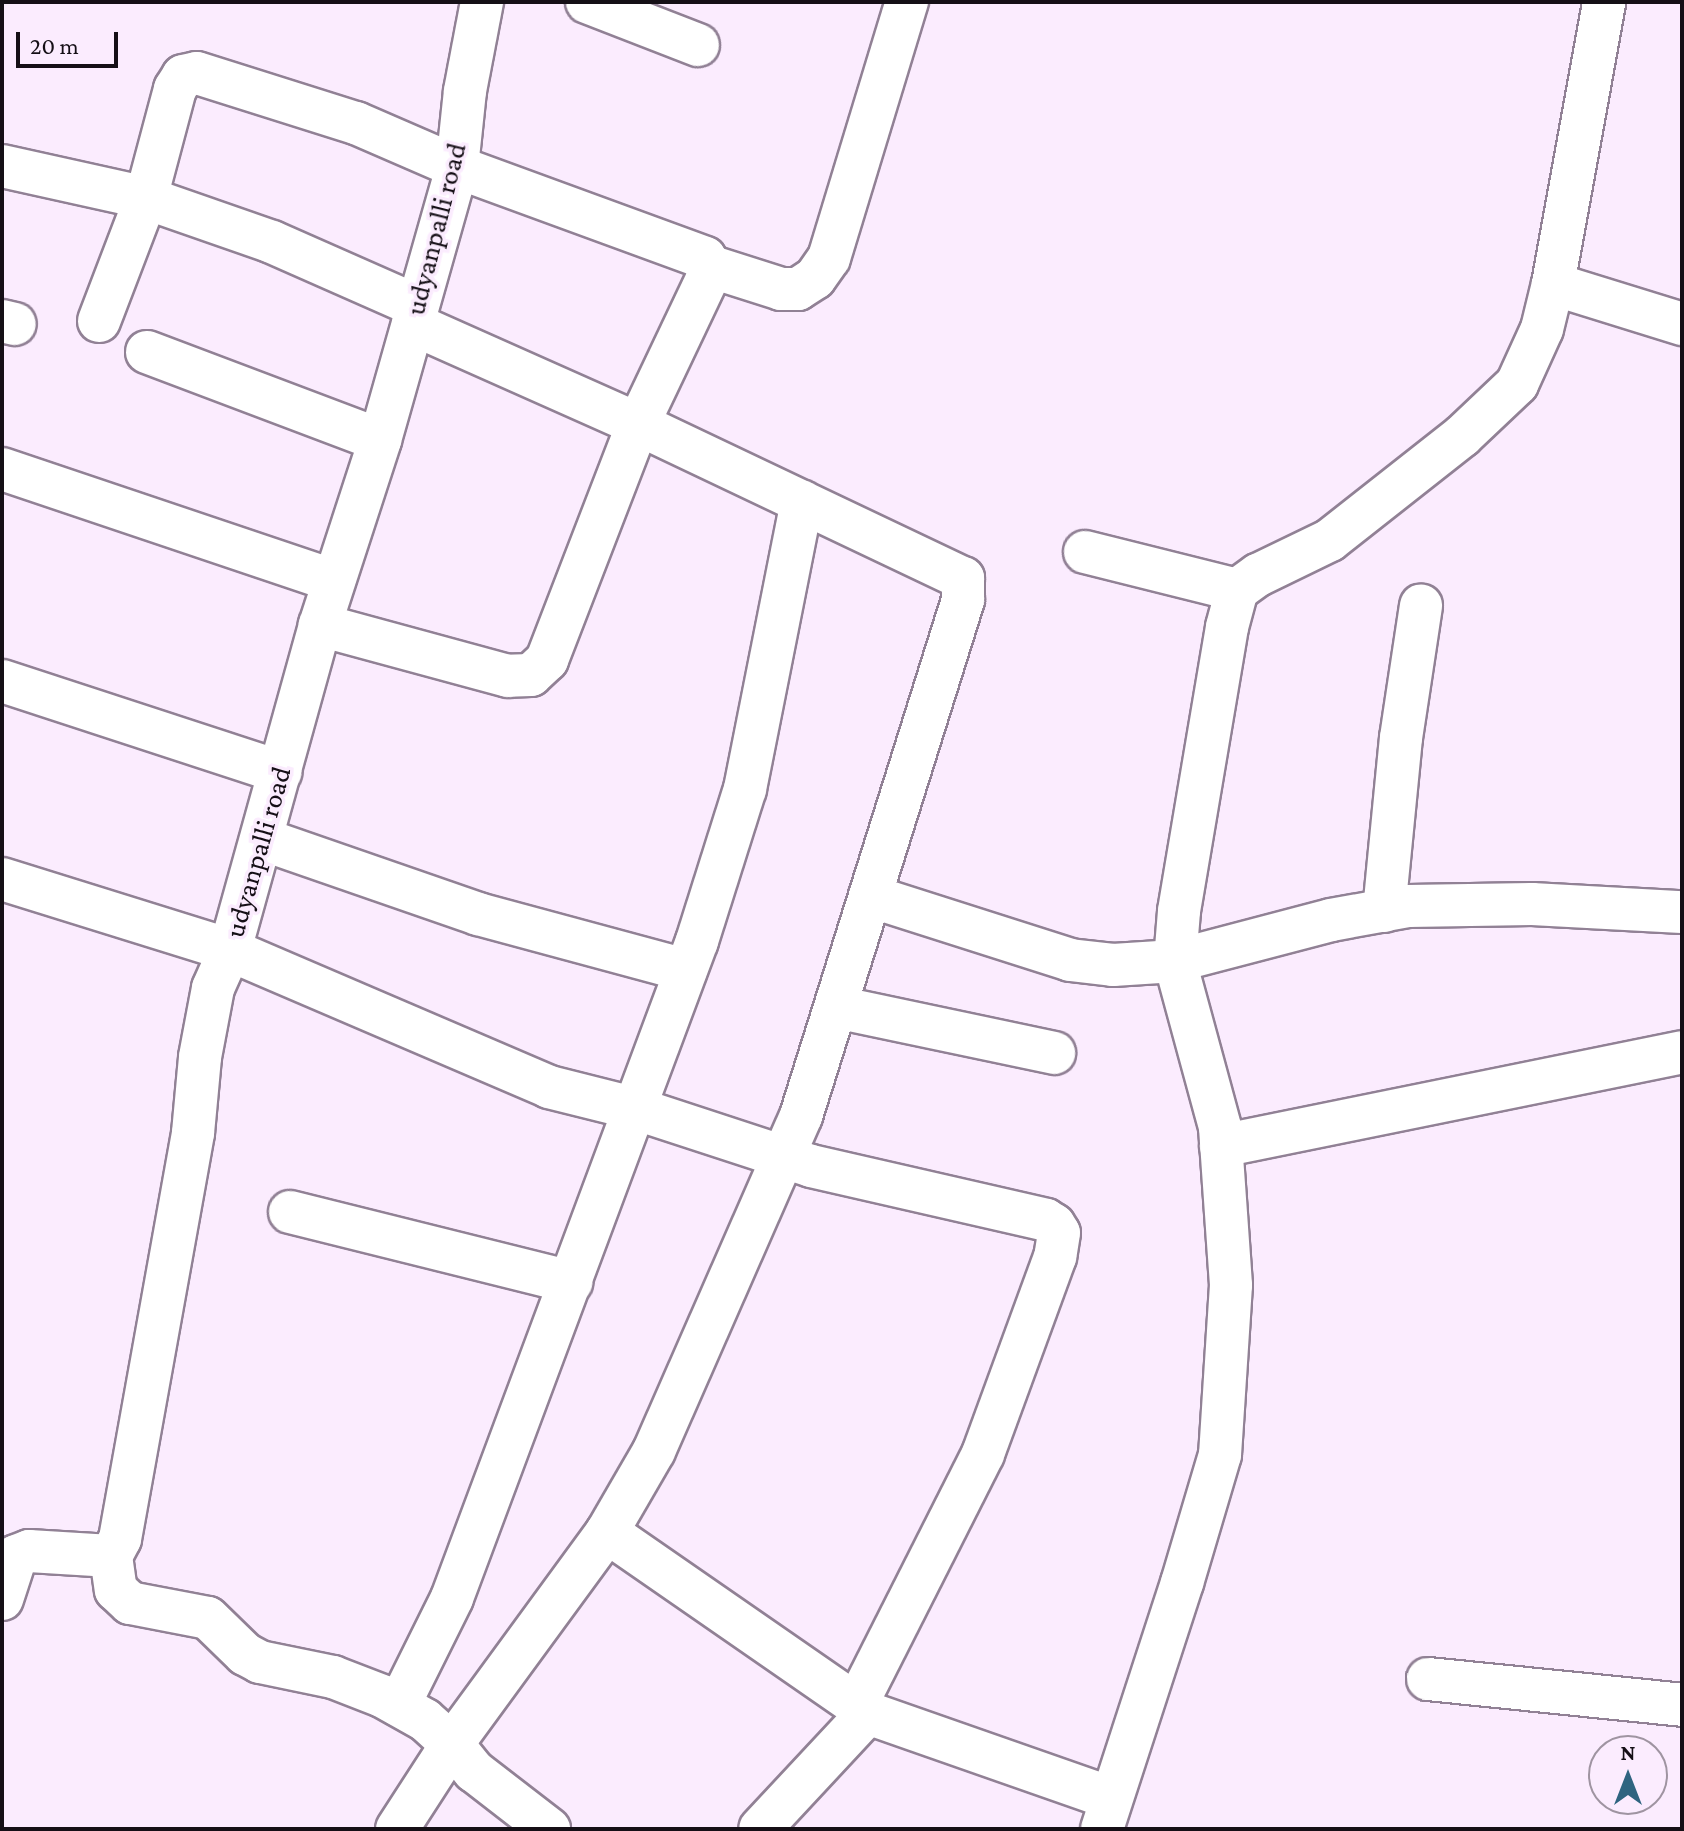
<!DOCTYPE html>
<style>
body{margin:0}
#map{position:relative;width:1684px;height:1831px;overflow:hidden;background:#fbecfe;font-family:"Crimson Pro",serif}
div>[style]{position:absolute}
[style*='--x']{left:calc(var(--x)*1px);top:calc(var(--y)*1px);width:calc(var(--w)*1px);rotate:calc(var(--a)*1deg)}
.roads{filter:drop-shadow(2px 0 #918195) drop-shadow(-2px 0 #918195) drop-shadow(0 2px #918195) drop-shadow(0 -2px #918195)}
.minor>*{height:42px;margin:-21px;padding:0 21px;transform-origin:21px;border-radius:21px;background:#fff}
span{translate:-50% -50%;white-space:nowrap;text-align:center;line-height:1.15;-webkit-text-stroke:7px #fbecfe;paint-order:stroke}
.street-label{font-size:28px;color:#150f16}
.frame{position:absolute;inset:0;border:4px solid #150f16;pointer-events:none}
.north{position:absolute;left:1588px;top:1735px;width:80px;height:80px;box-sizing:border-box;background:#fbecfe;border:2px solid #9f94a1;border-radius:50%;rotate:0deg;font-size:22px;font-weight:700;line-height:32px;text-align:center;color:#150f16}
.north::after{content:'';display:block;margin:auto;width:28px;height:36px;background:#2f6480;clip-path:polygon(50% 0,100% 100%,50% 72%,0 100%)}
.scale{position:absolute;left:16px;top:32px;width:102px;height:36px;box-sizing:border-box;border:4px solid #150f16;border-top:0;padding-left:10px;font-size:24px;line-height:28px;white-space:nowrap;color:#150f16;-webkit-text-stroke:6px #fbecfe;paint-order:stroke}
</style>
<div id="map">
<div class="roads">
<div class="minor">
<div style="--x:587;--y:2;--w:119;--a:21.2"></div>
<div style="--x:2;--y:166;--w:148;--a:12.5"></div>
<div style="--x:146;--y:198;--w:133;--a:19.2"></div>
<div style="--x:272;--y:242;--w:158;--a:23.8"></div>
<div style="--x:709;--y:266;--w:76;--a:17.7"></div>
<div style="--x:781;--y:289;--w:17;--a:0"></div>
<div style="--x:798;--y:289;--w:20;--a:-33"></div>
<div style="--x:815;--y:278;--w:24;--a:-55"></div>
<div style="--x:829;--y:258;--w:268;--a:-73.1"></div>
<div style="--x:1553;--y:284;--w:135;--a:17.2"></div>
<div style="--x:2;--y:321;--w:13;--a:13"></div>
<div style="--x:99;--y:321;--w:132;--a:-69.1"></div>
<div style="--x:146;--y:198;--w:113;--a:-75.1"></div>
<div style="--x:175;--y:89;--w:15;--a:-58"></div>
<div style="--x:183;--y:76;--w:14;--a:-12"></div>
<div style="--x:197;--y:73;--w:167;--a:17.5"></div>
<div style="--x:356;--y:123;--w:110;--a:23.5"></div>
<div style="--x:457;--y:167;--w:264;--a:20.1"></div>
<div style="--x:705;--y:258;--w:9;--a:63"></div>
<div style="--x:709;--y:266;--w:13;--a:99"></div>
<div style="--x:707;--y:279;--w:161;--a:115.4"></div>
<div style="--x:638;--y:424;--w:253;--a:111.1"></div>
<div style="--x:547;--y:660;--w:22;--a:137"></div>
<div style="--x:531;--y:675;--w:23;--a:178"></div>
<div style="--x:508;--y:676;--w:195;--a:-164.8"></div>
<div style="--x:413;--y:324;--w:246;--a:24"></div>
<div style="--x:638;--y:424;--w:360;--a:25.4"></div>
<div style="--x:963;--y:578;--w:22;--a:90"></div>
<div style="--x:963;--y:600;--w:541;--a:107.43"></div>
<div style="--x:801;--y:1116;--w:366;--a:113.7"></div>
<div style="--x:654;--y:1451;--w:94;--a:120.1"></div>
<div style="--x:607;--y:1532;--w:318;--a:34.7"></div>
<div style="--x:868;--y:1713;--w:158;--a:133"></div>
<div style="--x:147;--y:352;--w:249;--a:20.7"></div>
<div style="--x:2;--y:469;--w:350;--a:18.6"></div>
<div style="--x:1085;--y:552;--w:157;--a:14"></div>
<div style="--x:2;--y:681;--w:293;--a:18.1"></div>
<div style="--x:262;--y:839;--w:229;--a:19.1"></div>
<div style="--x:478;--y:914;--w:215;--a:15.1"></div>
<div style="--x:2;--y:879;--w:239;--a:17.3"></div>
<div style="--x:230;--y:950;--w:347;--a:23.2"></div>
<div style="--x:549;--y:1087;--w:91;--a:14"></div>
<div style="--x:637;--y:1109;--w:183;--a:18.1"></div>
<div style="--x:811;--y:1166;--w:241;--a:12.9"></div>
<div style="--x:1046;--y:1220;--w:9;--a:32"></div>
<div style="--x:1054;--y:1225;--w:9;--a:58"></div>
<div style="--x:1059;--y:1233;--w:24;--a:99"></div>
<div style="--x:1055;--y:1257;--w:210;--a:110.1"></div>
<div style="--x:983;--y:1454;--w:281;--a:116.8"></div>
<div style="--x:870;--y:896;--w:210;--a:17.7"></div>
<div style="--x:1070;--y:960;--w:43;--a:6.6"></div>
<div style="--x:1113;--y:965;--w:62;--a:-3.7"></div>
<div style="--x:1175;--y:961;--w:161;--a:-14.7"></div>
<div style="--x:1331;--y:920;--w:78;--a:-10.3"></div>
<div style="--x:1408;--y:906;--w:124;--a:-0.9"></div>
<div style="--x:1532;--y:904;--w:150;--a:3.1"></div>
<div style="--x:1384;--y:911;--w:174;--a:-84.4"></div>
<div style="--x:1401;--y:738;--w:134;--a:-81.4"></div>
<div style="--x:836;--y:1007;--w:223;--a:11.9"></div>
<div style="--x:1221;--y:1146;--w:470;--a:-11.5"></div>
<div style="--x:290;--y:1212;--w:290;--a:14"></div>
<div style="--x:111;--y:1556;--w:34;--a:82"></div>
<div style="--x:116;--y:1590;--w:19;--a:43"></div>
<div style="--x:130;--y:1603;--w:79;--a:10.9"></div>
<div style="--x:208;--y:1618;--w:52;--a:44.2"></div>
<div style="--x:245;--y:1654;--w:17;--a:28"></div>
<div style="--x:260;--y:1662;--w:75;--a:11.6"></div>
<div style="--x:333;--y:1677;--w:53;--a:21.2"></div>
<div style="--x:382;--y:1696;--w:49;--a:29.2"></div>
<div style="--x:425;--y:1720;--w:36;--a:42"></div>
<div style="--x:452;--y:1744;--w:35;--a:51"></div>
<div style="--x:474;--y:1771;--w:95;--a:37.7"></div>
<div style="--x:2;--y:1599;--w:45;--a:-72"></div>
<div style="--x:16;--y:1556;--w:14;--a:-21"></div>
<div style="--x:29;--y:1551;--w:82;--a:3.5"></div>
<div style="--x:111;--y:1556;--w:19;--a:-62"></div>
<div style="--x:120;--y:1539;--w:413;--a:-79.8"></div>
<div style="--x:193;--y:1133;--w:76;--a:-84.7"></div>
<div style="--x:200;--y:1057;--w:70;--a:-79.3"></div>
<div style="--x:213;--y:988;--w:42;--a:-65.9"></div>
<div style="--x:230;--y:950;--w:337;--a:-74.5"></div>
<div style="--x:320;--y:625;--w:194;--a:-72"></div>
<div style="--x:380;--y:440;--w:284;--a:-74.2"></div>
<div style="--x:457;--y:167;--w:76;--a:-84"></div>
<div style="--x:465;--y:91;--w:91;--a:-79.2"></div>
<div style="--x:1428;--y:1679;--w:255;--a:5.8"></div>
<div style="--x:399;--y:1705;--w:119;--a:-63.6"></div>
<div style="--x:452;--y:1598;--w:701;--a:-69.55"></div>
<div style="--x:697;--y:941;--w:159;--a:-72.5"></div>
<div style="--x:745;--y:789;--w:293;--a:-78.8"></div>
<div style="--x:868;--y:1713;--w:257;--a:19.3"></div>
<div style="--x:397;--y:1829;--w:101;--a:-57.1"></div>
<div style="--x:452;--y:1744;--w:263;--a:-53.8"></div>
<div style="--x:1102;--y:1829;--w:259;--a:-72"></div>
<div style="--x:1182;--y:1583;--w:134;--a:-73.5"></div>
<div style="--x:1220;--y:1455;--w:170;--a:-86.3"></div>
<div style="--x:1231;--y:1285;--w:158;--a:-94"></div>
<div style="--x:1220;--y:1127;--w:172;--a:-105.2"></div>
<div style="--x:1175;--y:961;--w:50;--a:-85.4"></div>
<div style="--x:1179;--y:911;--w:288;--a:-80.4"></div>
<div style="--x:1227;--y:627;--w:38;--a:-75"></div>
<div style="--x:1237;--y:590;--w:26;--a:-36"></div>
<div style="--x:1258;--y:575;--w:80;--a:-25.9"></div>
<div style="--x:1330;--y:540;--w:168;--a:-38.2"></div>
<div style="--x:1462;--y:436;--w:76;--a:-43.4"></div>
<div style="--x:1517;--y:384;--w:60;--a:-65.6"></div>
<div style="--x:1542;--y:329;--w:46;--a:-76.3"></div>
<div style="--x:1553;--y:284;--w:287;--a:-79.7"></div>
</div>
</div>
<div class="street-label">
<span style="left:436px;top:229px;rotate:-76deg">udyanpalli road</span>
<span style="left:258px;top:852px;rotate:-74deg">udyanpalli road</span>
</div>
<div class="frame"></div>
<div class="north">N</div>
<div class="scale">20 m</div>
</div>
